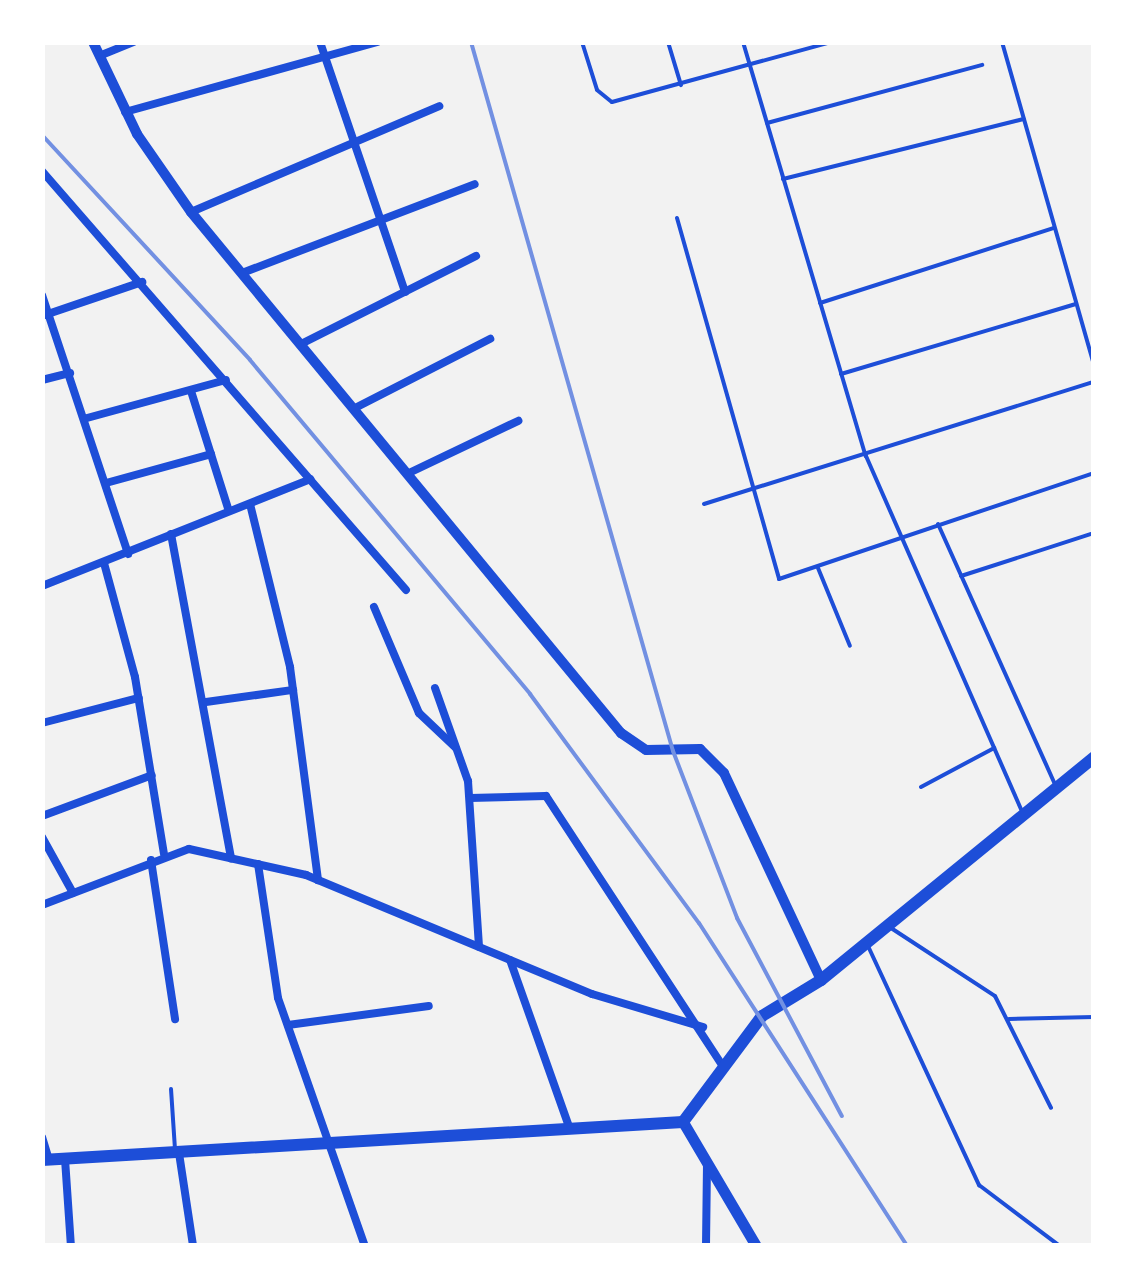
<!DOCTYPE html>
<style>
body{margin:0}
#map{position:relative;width:1136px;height:1288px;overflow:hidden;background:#f2f2f2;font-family:Poppins,sans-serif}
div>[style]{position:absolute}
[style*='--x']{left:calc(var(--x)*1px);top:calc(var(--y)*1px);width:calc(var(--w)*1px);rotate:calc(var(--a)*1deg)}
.service>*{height:4px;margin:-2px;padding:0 2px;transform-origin:2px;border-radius:2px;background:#1d4ed8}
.minor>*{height:8px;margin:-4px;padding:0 4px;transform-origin:4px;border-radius:4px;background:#1d4ed8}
.tertiary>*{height:10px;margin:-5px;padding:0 5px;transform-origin:5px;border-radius:5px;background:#1d4ed8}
.secondary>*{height:11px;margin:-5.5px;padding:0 5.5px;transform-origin:5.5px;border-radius:5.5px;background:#1d4ed8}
.primary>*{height:12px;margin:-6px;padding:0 6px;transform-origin:6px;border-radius:6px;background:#1d4ed8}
.rail>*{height:4px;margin:-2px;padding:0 2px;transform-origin:2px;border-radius:2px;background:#7290e2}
span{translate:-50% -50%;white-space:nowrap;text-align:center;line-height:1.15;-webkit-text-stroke:8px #fff;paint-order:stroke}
.frame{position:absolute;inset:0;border:45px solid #fff;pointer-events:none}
</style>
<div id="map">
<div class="service">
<div style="--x:582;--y:42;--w:50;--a:72.6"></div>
<div style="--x:597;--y:90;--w:19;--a:39"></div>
<div style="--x:612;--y:102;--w:227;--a:-15.3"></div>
<div style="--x:668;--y:42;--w:45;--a:73.2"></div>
<div style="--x:743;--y:42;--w:432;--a:73.5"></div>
<div style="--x:866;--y:456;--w:386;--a:66.3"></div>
<div style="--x:1002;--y:42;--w:335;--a:74.1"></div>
<div style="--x:767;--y:123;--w:223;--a:-15.1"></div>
<div style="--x:783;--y:179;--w:248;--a:-14"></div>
<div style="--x:677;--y:218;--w:375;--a:74.2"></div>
<div style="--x:779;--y:579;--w:332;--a:-18.6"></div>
<div style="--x:820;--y:303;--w:245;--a:-17.8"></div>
<div style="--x:841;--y:374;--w:245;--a:-16.6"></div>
<div style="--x:704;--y:504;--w:409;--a:-17.4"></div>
<div style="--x:938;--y:524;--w:285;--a:65.8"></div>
<div style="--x:818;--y:568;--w:84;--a:67.7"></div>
<div style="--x:961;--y:576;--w:140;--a:-17.9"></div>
<div style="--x:921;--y:787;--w:83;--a:-28.1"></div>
<div style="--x:891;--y:928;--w:124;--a:33.2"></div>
<div style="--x:995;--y:996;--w:125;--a:63.4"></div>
<div style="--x:868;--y:946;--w:264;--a:65.1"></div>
<div style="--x:979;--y:1185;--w:101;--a:37"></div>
<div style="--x:1009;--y:1019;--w:85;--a:-1.3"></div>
<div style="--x:171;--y:1089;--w:60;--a:86.2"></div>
</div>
<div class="minor">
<div style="--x:320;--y:42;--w:264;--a:71.2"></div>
<div style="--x:99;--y:56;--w:37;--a:-22"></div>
<div style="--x:125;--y:112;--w:262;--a:-15.5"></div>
<div style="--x:42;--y:171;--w:555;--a:49.02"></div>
<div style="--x:191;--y:212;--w:270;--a:-23.1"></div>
<div style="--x:242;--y:273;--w:249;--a:-20.9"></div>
<div style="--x:42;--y:295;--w:273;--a:71.6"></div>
<div style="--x:42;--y:316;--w:106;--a:-18.8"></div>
<div style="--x:301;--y:344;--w:196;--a:-26.7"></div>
<div style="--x:42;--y:380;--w:29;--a:-14"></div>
<div style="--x:191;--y:391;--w:123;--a:72.5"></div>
<div style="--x:355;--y:408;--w:152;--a:-27.1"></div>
<div style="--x:87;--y:418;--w:144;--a:-15.3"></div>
<div style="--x:411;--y:472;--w:119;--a:-25.5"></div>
<div style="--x:106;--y:483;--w:109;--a:-15.4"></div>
<div style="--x:250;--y:504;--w:168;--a:76.2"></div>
<div style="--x:290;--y:667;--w:215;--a:82.5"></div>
<div style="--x:171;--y:534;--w:330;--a:79.5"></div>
<div style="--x:104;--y:563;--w:118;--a:74.8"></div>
<div style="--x:135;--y:677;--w:179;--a:80.7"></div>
<div style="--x:42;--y:586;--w:289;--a:-21.7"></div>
<div style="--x:374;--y:607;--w:115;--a:67"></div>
<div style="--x:419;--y:713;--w:50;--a:43.4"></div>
<div style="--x:435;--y:688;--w:99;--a:70.5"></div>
<div style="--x:468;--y:781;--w:166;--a:86.2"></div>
<div style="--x:206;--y:702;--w:88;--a:-7.9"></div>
<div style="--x:42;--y:723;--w:100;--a:-14.5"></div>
<div style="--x:470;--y:798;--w:76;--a:-1.5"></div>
<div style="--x:546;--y:796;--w:324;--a:56.8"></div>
<div style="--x:42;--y:816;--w:117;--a:-20.4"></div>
<div style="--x:42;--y:837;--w:64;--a:61"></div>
<div style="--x:151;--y:860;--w:161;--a:81.4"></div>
<div style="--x:258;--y:864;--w:135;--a:81.5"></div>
<div style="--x:278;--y:998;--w:263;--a:70.7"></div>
<div style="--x:42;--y:905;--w:157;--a:-20.9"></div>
<div style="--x:189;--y:849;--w:120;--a:12.5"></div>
<div style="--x:306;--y:875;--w:310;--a:22.6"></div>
<div style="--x:592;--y:994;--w:116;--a:16.6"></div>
<div style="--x:510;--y:960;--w:177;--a:70.5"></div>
<div style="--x:288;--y:1025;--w:142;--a:-7.7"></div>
<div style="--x:42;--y:1137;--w:24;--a:73"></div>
<div style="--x:179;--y:1153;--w:94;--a:81.4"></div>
<div style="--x:65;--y:1159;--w:87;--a:86.1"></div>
<div style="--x:706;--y:1246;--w:81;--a:-89.3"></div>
</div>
<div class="tertiary">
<div style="--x:93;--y:42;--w:102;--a:64.4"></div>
<div style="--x:137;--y:134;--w:95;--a:55.3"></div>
<div style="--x:191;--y:212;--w:676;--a:50.47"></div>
<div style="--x:621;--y:733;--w:30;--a:34"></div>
<div style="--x:646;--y:750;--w:54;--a:-1.1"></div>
<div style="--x:700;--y:749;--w:34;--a:45"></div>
<div style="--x:724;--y:773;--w:229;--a:64.9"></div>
</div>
<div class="secondary">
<div style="--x:683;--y:1122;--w:144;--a:59.5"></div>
</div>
<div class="primary">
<div style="--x:42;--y:1160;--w:642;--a:-3.39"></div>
<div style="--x:683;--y:1122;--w:132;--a:-53.3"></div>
<div style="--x:762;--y:1016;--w:69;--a:-31.4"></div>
<div style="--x:821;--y:980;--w:353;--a:-39.2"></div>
</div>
<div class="rail">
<div style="--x:471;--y:42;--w:737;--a:74.1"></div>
<div style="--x:673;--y:751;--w:179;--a:69"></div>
<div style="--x:737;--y:918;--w:224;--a:62.1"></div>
<div style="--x:42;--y:135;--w:306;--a:47.2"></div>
<div style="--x:250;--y:360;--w:436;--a:50"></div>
<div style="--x:530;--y:694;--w:285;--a:53.6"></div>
<div style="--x:699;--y:923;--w:384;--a:57.2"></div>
</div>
<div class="frame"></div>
</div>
